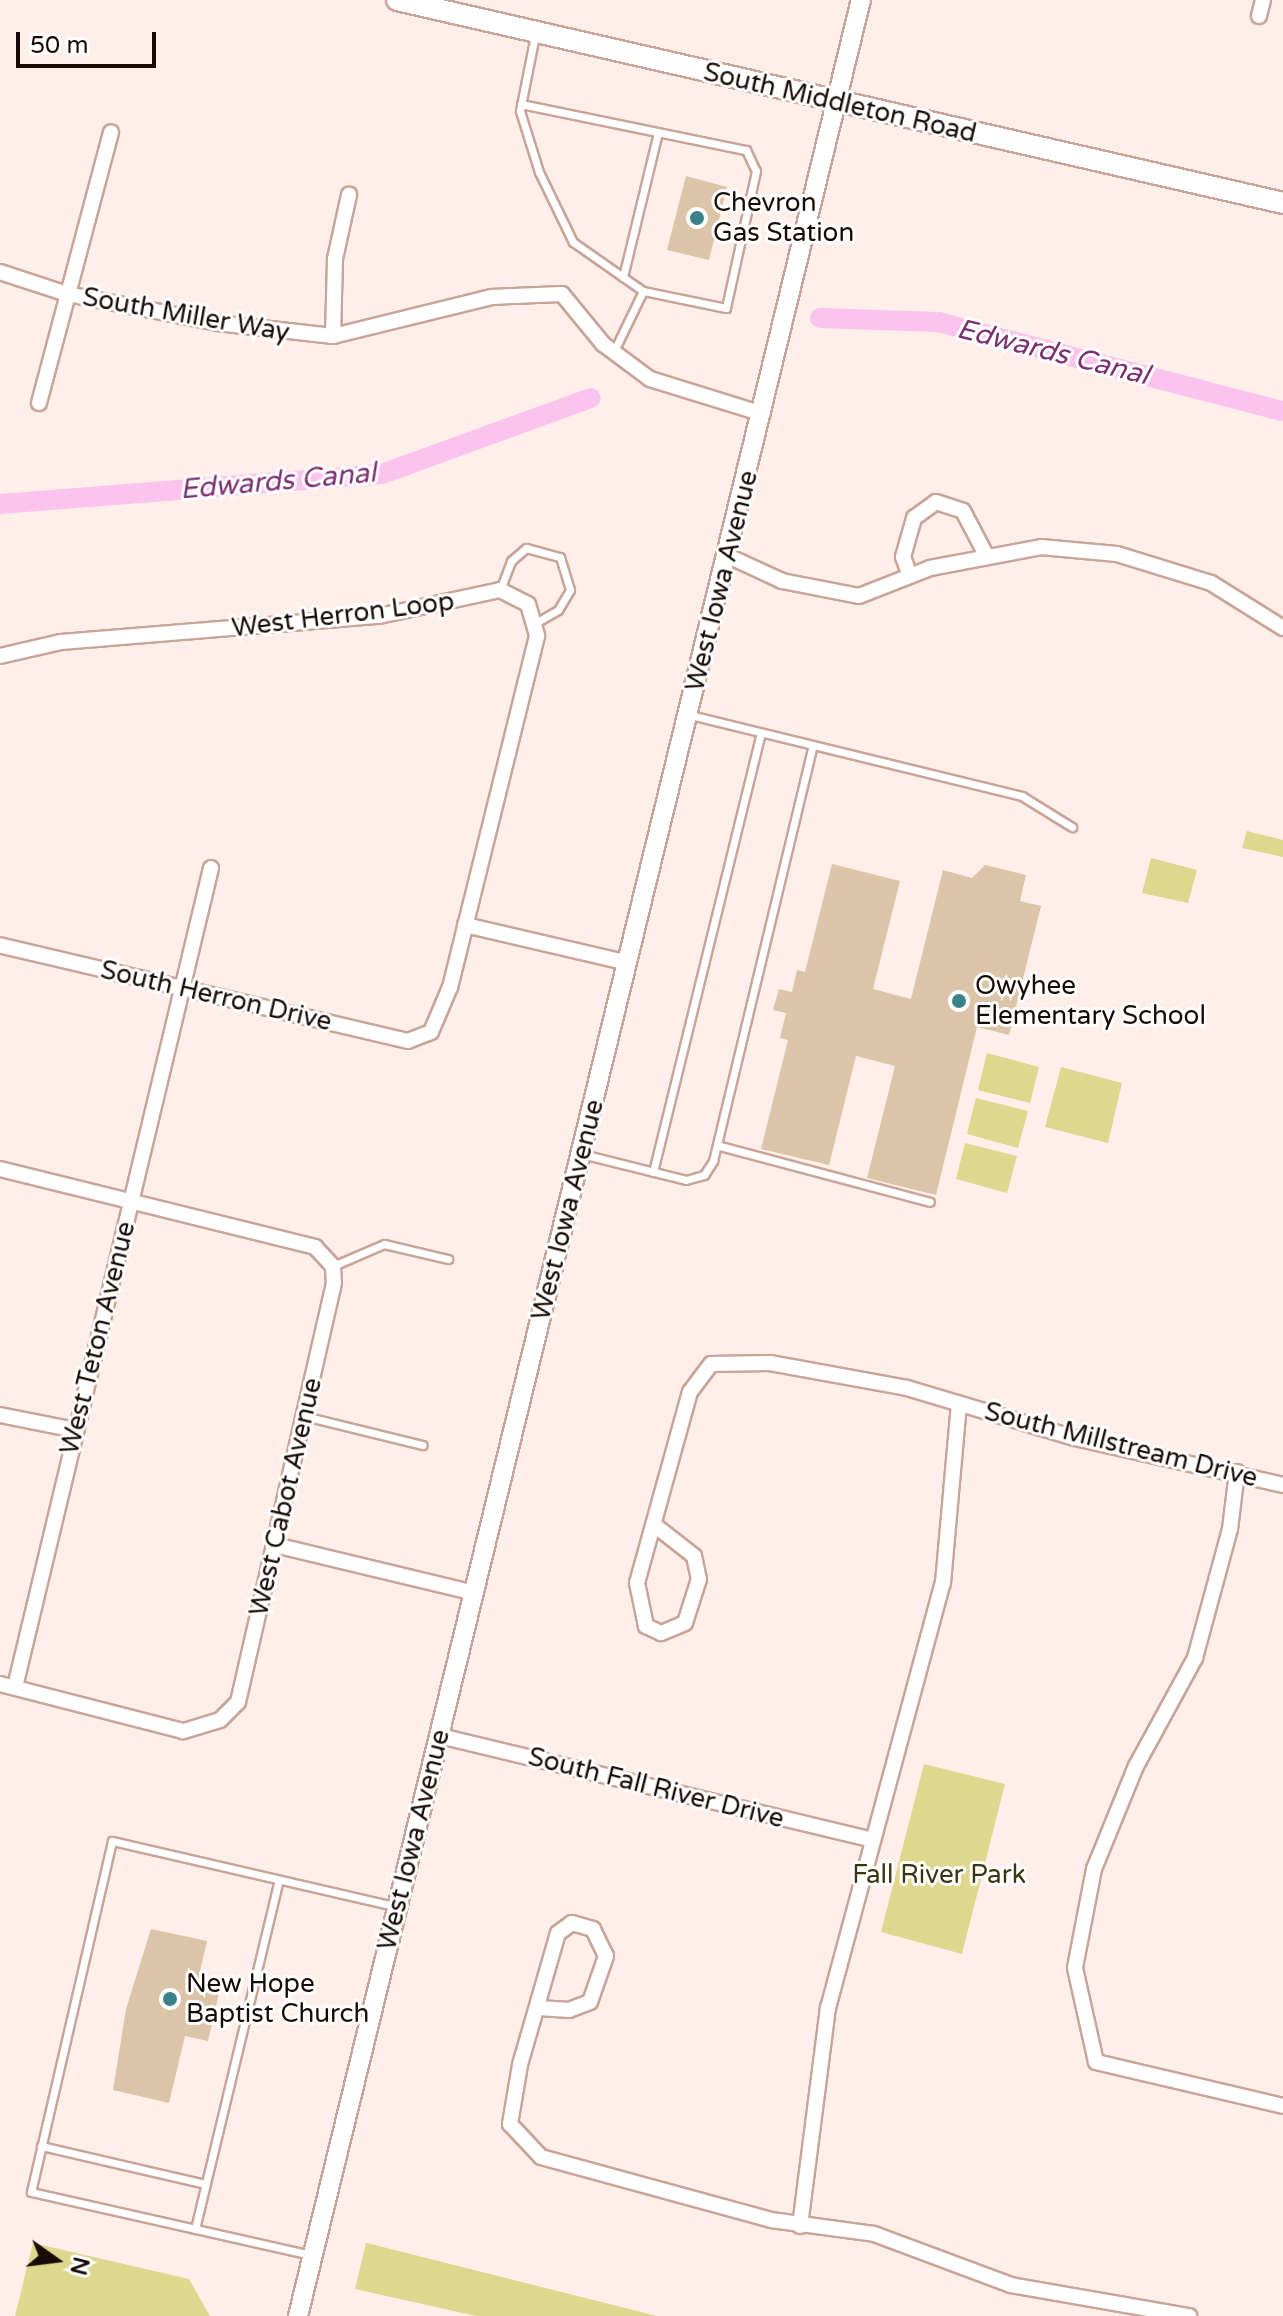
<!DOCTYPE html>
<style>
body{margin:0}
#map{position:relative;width:1283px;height:2316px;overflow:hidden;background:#ffefea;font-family:"Varela Round",sans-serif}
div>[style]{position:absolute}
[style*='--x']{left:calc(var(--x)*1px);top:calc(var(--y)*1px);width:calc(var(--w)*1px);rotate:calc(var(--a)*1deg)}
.green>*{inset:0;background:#ddd88e}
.canal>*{height:20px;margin:-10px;padding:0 10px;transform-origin:10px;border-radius:10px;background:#fac4ef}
.building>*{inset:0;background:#dbc4a7}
.roads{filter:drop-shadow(2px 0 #c9a498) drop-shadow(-2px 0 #c9a498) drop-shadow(0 2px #c9a498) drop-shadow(0 -2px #c9a498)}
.service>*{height:7px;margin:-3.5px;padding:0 3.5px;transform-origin:3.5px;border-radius:3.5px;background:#fff}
.minor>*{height:14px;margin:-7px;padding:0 7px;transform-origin:7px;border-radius:7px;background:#fff}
.tertiary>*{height:18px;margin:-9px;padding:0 9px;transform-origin:9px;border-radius:9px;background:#fff}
.secondary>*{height:20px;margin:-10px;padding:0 10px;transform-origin:10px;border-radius:10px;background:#fff}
.dots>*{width:22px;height:22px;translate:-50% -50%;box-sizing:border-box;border:4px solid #fff;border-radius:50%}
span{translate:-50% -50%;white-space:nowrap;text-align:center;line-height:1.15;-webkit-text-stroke:6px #fff;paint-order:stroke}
.street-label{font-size:26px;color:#170b07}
.poi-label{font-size:26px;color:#170b07}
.left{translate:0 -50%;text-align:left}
.park-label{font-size:26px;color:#393713}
.water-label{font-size:28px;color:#7c3072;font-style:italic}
.north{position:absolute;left:16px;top:2220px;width:80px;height:80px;-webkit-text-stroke:6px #fff;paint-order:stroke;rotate:104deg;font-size:22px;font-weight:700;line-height:32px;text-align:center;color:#170b07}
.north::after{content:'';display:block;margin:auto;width:28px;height:36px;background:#170b07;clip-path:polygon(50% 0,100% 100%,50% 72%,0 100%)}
.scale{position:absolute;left:16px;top:32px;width:140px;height:36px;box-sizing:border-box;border:4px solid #170b07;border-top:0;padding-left:10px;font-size:24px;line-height:28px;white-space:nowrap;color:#170b07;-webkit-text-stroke:6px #fff;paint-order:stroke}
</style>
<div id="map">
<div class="green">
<div style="clip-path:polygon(1247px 831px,1283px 840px,1283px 857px,1242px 848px)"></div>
<div style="clip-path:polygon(1151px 858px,1197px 870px,1188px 903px,1142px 893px)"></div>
<div style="clip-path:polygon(987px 1053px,1039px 1067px,1030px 1103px,978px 1090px)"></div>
<div style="clip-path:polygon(1061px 1067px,1122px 1083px,1108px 1143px,1045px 1127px)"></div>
<div style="clip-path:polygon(976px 1098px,1028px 1111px,1018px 1148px,967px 1134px)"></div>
<div style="clip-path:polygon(965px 1143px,1017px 1156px,1007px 1193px,956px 1179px)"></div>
<div style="clip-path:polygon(924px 1764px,1005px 1784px,962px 1954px,881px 1932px)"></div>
<div style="clip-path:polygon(33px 2243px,189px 2279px,210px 2316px,15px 2316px)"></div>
<div style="clip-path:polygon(366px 2243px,367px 2243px,657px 2316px,476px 2316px,355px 2289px)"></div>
</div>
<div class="canal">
<div style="--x:820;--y:318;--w:118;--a:1.9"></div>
<div style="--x:938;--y:322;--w:356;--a:14.5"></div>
<div style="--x:0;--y:504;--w:383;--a:-4.5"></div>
<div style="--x:382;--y:474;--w:222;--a:-20"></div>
</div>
<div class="building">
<div style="clip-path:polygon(686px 176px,727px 187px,709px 260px,667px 250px)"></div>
<div style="clip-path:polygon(832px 864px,900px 881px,873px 989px,911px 999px,943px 870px,972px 878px,985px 865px,1026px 875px,1020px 901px,1041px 906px,1009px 1035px,977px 1027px,936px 1195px,867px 1178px,895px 1066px,856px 1056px,829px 1165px,761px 1149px,788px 1040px,780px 1038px,786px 1013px,773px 1010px,779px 989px,792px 992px,797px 970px,805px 972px)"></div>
<div style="clip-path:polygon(151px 1929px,207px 1941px,199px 1975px,222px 1980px,208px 2041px,185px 2036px,169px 2103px,113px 2090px,126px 2009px)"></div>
</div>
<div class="roads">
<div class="service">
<div style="--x:535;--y:35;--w:77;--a:101.2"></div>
<div style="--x:520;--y:111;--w:64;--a:72.7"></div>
<div style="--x:539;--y:172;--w:78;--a:64.1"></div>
<div style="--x:573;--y:242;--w:85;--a:35"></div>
<div style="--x:643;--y:291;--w:67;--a:115.8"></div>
<div style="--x:521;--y:104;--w:230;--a:11.6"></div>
<div style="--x:746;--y:150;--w:23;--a:65"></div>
<div style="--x:756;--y:171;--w:140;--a:102.4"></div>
<div style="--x:726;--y:308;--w:85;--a:-168.4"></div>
<div style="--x:623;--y:277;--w:149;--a:-76.4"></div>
<div style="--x:500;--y:590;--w:31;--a:-69"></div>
<div style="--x:511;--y:561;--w:20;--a:-41"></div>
<div style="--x:526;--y:548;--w:35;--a:15"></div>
<div style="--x:560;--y:557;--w:34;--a:73"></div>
<div style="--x:570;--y:590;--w:23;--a:121"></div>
<div style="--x:558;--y:610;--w:24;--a:150"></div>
<div style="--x:690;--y:715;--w:342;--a:13.7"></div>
<div style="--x:1022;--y:796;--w:59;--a:31.8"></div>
<div style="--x:720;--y:1146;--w:217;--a:14.9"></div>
<div style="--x:582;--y:1154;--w:107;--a:14"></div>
<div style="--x:686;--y:1180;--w:19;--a:-16"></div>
<div style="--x:704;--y:1175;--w:17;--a:-57"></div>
<div style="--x:713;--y:1161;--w:427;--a:-76.5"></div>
<div style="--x:653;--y:1172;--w:452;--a:-76.2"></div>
<div style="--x:333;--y:1266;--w:56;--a:-23.3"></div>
<div style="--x:384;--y:1244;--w:66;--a:13.2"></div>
<div style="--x:304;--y:1416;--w:122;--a:13.8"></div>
<div style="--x:41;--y:2146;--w:169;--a:13"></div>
<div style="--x:195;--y:2229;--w:359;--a:-76.5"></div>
<div style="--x:311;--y:2255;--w:287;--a:-167.3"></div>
<div style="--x:31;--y:2192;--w:360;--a:-77"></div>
<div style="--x:112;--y:1841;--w:293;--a:13"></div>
</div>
<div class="minor">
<div style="--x:1259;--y:16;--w:16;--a:-76"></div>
<div style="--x:0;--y:272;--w:71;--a:18.2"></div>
<div style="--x:67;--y:294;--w:153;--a:10.9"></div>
<div style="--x:217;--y:323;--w:117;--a:6.4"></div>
<div style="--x:333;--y:336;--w:164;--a:-13.8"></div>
<div style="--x:492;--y:297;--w:70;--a:-2.5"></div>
<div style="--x:562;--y:294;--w:65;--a:50.6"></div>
<div style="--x:603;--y:344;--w:59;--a:36.7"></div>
<div style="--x:650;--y:379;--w:118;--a:17.2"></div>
<div style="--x:333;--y:336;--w:77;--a:-88.5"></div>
<div style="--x:335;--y:259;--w:66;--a:-77.7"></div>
<div style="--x:39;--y:403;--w:280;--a:-75.1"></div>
<div style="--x:728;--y:556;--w:60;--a:24.8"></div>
<div style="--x:782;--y:581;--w:78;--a:11"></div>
<div style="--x:859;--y:596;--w:76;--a:-21.5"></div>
<div style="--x:930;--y:568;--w:113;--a:-10.7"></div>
<div style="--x:1041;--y:547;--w:76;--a:5.3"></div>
<div style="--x:1117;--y:554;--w:98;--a:17.1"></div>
<div style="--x:1211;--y:583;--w:85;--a:32"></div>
<div style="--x:910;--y:576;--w:20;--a:-110"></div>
<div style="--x:903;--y:557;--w:41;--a:-74.2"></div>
<div style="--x:914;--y:518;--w:27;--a:-36"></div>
<div style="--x:936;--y:502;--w:28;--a:18"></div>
<div style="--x:963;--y:511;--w:52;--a:62.4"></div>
<div style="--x:0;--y:656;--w:63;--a:-12.9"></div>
<div style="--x:61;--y:642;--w:319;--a:-4.7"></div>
<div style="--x:379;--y:616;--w:124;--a:-12.1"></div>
<div style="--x:500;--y:590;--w:31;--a:27"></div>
<div style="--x:528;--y:604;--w:33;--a:74"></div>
<div style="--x:537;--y:636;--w:362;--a:103.9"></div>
<div style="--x:450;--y:987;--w:49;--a:112.9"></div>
<div style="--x:431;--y:1032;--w:25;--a:159"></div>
<div style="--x:408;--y:1041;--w:419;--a:-166.8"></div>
<div style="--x:465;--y:925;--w:167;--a:13.1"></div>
<div style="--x:0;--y:1169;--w:325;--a:13.9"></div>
<div style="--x:315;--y:1247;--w:26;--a:47"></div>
<div style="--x:333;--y:1266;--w:17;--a:87"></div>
<div style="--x:334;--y:1283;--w:430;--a:102.9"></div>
<div style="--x:238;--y:1702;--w:25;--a:135"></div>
<div style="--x:220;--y:1720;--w:39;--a:163"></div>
<div style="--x:183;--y:1731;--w:189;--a:-165.6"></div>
<div style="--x:0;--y:1415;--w:76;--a:11.3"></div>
<div style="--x:1237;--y:1472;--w:57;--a:97"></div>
<div style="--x:1230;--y:1529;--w:134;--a:105.2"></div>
<div style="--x:1195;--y:1658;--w:123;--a:118.6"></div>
<div style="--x:1136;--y:1766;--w:111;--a:112.2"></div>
<div style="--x:1094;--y:1869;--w:101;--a:100.9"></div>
<div style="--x:1075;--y:1968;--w:96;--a:77.4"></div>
<div style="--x:1096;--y:2062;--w:192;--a:13.2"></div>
<div style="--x:657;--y:1527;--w:47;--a:38.1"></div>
<div style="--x:694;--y:1556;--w:24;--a:78"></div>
<div style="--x:699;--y:1579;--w:46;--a:107.7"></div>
<div style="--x:685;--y:1623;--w:26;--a:157"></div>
<div style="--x:661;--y:1633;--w:17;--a:-155"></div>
<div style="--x:646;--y:1626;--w:44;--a:-101.8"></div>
<div style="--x:637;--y:1583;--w:198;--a:-74.5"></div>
<div style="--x:690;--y:1392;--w:35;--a:-53"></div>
<div style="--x:711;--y:1364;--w:59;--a:-1"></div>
<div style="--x:770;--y:1363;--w:139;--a:10.3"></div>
<div style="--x:907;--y:1388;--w:175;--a:16.6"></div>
<div style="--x:1075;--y:1438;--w:213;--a:12.7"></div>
<div style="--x:275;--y:1545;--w:206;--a:13.5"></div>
<div style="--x:15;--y:1687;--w:842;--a:-76.54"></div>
<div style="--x:440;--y:1736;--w:445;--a:13.5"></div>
<div style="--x:539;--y:2008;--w:30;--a:4"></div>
<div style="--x:569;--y:2010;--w:22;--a:-21"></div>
<div style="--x:590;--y:2002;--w:49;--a:-70.8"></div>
<div style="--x:606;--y:1956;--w:30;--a:-116"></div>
<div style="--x:593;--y:1929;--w:22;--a:-164"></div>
<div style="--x:572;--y:1923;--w:17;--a:144"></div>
<div style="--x:558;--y:1933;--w:137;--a:106.1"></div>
<div style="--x:520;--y:2065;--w:60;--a:99.6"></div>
<div style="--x:510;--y:2124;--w:45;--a:46.8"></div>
<div style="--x:541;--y:2157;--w:238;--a:15.3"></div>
<div style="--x:771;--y:2220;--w:104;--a:7.7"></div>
<div style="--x:874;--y:2234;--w:146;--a:20.4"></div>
<div style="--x:1011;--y:2285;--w:181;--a:9.9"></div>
<div style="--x:800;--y:2226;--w:220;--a:-82.7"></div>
<div style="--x:828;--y:2008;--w:440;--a:-74.9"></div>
<div style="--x:943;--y:1583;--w:179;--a:-84.9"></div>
</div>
<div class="tertiary">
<div style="--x:298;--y:2316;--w:2383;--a:-76.34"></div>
</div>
<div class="secondary">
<div style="--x:397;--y:0;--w:909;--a:12.9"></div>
</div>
</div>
<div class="dots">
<div style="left:697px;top:218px;background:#3a8289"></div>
<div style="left:959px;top:1001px;background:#3a8289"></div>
<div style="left:170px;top:1999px;background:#3a8289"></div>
</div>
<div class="street-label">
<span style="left:840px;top:103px;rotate:13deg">South Middleton Road</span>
<span style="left:186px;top:315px;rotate:10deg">South Miller Way</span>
<span style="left:722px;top:581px;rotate:-76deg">West Iowa Avenue</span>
<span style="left:343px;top:615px;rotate:-7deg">West Herron Loop</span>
<span style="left:216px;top:996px;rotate:13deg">South Herron Drive</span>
<span style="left:568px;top:1210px;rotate:-76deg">West Iowa Avenue</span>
<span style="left:98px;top:1338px;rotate:-76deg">West Teton Avenue</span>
<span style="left:1121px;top:1445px;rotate:14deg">South Millstream Drive</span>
<span style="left:286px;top:1497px;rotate:-77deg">West Cabot Avenue</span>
<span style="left:656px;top:1788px;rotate:14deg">South Fall River Drive</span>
<span style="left:414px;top:1840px;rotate:-76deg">West Iowa Avenue</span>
</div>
<div class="poi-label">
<span class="left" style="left:713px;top:218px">Chevron<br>Gas Station</span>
<span class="left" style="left:975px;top:1001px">Owyhee<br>Elementary School</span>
<span class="left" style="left:186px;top:1999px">New Hope<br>Baptist Church</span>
</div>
<div class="park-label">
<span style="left:939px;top:1875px">Fall River Park</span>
</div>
<div class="water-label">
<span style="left:1053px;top:352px;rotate:14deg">Edwards Canal</span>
<span style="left:278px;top:481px;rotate:-5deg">Edwards Canal</span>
</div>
<div class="north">N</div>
<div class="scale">50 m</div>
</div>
